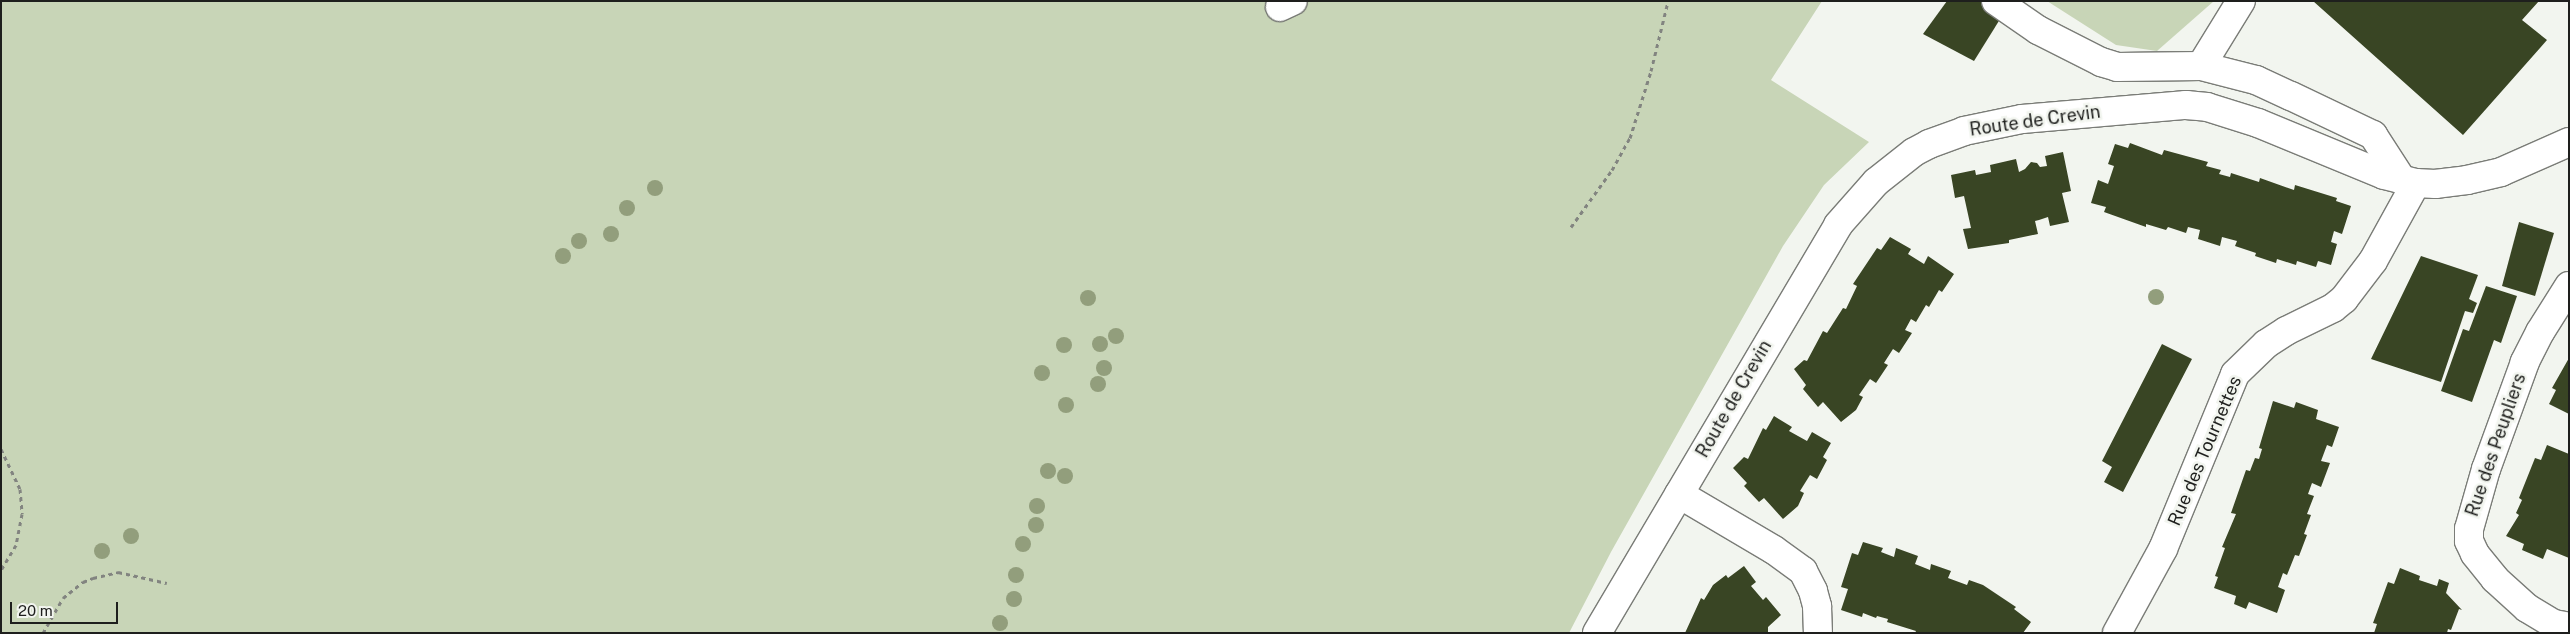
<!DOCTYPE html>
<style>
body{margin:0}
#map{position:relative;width:2570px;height:634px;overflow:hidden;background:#f2f5ef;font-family:"Public Sans",sans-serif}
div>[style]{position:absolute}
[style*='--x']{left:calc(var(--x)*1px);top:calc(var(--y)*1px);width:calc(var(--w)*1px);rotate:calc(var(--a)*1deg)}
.green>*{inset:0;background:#c8d5b7}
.building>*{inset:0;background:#394524}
.path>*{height:3px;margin-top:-1.5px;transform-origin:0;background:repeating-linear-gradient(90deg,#828480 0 4px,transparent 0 8px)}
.roads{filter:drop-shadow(1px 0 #7a7c77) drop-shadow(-1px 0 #7a7c77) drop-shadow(0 1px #7a7c77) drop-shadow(0 -1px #7a7c77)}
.minor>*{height:28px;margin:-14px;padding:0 14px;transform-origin:14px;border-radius:14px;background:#fff}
.trees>*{width:16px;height:16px;margin:-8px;border-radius:50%;background:#929e7c}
span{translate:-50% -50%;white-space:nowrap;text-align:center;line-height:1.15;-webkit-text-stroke:5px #f2f5ef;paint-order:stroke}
.street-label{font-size:18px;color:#1e1f1d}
.frame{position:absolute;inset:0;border:2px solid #1e1f1d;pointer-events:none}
.scale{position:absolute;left:10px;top:602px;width:108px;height:22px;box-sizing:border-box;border:2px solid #1e1f1d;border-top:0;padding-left:6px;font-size:15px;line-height:18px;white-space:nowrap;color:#1e1f1d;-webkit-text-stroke:4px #f2f5ef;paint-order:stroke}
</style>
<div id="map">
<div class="green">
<div style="clip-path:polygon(1px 1px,1822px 1px,1771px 80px,1869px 142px,1824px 185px,1783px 246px,1611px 552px,1569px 633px,1px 633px)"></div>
<div style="clip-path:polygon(2047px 1px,2214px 1px,2157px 51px,2116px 45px)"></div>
</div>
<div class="building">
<div style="clip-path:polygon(1947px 1px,1980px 1px,2002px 16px,1974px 61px,1923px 34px)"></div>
<div style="clip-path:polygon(2313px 1px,2539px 1px,2522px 20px,2547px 40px,2463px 135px)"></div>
<div style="clip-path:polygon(2130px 143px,2162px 155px,2164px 150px,2208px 162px,2206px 166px,2221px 170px,2219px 174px,2230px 177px,2231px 173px,2259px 182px,2260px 178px,2294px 190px,2295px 185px,2337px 198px,2336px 201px,2351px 206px,2342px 234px,2334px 231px,2331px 242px,2337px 244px,2331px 265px,2318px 261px,2316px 267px,2297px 261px,2296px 265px,2277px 259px,2276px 263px,2255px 256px,2256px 253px,2235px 246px,2237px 241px,2222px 237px,2220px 246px,2198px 239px,2200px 230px,2188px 227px,2186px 233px,2168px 227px,2166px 230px,2146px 224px,2146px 227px,2104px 212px,2106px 207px,2091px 203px,2098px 180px,2108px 184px,2114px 166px,2108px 164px,2115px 144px,2128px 148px)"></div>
<div style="clip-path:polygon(2063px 152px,2071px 191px,2062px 193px,2069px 222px,2050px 226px,2048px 217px,2039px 220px,2035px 221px,2038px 234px,2009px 240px,2009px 243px,1968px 249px,1963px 229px,1971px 228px,1964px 196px,1955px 198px,1951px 175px,1975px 170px,1976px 175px,1991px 172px,1990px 165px,2016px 159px,2019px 172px,2025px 169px,2031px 162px,2037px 163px,2040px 167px,2047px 166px,2045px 156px)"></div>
<div style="clip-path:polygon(2519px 222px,2554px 233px,2535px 296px,2502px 286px)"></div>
<div style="clip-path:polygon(1890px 237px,1911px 249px,1908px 254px,1924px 264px,1928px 256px,1954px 274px,1942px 292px,1939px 290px,1929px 307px,1926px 305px,1916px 322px,1911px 319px,1905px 330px,1912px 333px,1899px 353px,1893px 349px,1884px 363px,1888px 365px,1876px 383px,1870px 379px,1859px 395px,1863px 397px,1856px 410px,1841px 422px,1823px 402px,1818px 407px,1803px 389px,1806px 385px,1794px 369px,1804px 360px,1807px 361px,1823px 331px,1827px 333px,1843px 308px,1846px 309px,1857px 286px,1853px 284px,1877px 248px,1881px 250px)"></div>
<div style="clip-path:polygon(2421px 256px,2478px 275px,2469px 299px,2477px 303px,2473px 313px,2465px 311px,2441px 382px,2371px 359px)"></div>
<div style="clip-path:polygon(2486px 286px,2517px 296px,2501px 343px,2494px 340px,2472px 402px,2441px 391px,2463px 329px,2469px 331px)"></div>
<div style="clip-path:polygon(2162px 344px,2192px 359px,2123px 492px,2104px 482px,2112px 467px,2102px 461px)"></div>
<div style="clip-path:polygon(2569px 358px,2569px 414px,2549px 404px,2556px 390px,2552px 388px)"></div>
<div style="clip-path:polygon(2273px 401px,2294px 408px,2296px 402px,2318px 410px,2316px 419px,2339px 427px,2332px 447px,2327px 445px,2321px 461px,2330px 463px,2321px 487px,2312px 483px,2308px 494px,2314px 496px,2307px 514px,2311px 515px,2304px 534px,2307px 535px,2299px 556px,2295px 555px,2287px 575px,2283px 573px,2278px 587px,2285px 590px,2277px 613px,2249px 602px,2246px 609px,2234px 604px,2236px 596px,2214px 588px,2218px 577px,2215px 576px,2225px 548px,2222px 547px,2236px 514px,2231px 513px,2246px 470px,2250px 471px,2255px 458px,2259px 459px,2262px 449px,2259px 448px)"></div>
<div style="clip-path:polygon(1774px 416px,1792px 427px,1789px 431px,1807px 441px,1812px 432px,1831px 443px,1823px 457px,1827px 460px,1817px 479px,1810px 475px,1800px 491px,1804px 493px,1798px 506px,1783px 519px,1764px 498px,1759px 502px,1744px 486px,1747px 483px,1733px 468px,1744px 457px,1748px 459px,1763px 428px,1766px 430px)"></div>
<div style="clip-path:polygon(2547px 445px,2569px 454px,2569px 558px,2547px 549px,2543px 559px,2522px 550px,2524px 544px,2506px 536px,2519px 515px,2516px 513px,2522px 500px,2519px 498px,2535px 458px,2541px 460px)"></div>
<div style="clip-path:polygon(1863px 542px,1883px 548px,1881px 552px,1894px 557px,1896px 548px,1918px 556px,1915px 564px,1930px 570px,1931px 564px,1951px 571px,1948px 578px,1967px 585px,1969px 580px,1983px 585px,2016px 607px,2014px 609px,2031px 622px,2023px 633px,1915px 633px,1916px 631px,1887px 622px,1888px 619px,1877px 616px,1876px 618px,1863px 613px,1862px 617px,1841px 610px,1848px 589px,1841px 587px,1852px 553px,1858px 555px)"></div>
<div style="clip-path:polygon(1744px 566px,1756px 582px,1751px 586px,1763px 600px,1766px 597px,1781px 615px,1768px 627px,1768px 633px,1685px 633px,1701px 598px,1704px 600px,1713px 585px,1726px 575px,1728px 578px)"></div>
<div style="clip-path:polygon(2400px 568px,2420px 576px,2419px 580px,2437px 586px,2439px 579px,2449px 583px,2446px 593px,2462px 610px,2459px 609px,2451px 630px,2448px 629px,2447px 633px,2374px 633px,2377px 624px,2373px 623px,2388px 582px,2394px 584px)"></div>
</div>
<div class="path">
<div style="--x:1571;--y:227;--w:70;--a:-54.3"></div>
<div style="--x:1612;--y:170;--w:37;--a:-61"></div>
<div style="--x:1630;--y:138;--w:70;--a:-72.6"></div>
<div style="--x:1651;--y:71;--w:72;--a:-76.3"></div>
<div style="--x:1;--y:449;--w:44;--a:64.6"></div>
<div style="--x:20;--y:489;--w:25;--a:85"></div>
<div style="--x:22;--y:514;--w:32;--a:101"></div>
<div style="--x:16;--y:545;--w:29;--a:121"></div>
<div style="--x:43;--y:633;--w:40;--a:-60.3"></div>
<div style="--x:63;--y:598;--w:26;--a:-39"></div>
<div style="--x:83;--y:582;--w:11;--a:-22"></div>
<div style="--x:93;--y:578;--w:26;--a:-13"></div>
<div style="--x:118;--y:572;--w:50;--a:12.7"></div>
</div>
<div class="roads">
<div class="minor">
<div style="--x:1996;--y:1;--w:51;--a:34.6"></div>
<div style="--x:2038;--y:30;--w:71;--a:26.9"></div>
<div style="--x:2101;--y:62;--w:17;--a:17"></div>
<div style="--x:2117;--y:67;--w:84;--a:-0.7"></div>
<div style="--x:2201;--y:66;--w:57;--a:14.3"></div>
<div style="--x:2256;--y:80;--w:38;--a:25"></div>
<div style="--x:2291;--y:96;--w:91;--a:25.4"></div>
<div style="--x:2373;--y:135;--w:54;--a:57.2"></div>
<div style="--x:1280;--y:7;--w:14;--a:-25"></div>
<div style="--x:2201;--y:66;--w:76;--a:-58.4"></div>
<div style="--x:2569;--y:286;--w:54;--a:122.2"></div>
<div style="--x:2540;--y:332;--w:34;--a:117"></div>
<div style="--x:2525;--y:362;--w:114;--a:110"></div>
<div style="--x:2486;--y:469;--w:62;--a:105.8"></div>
<div style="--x:2469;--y:529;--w:12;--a:90"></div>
<div style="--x:2469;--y:541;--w:14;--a:65"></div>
<div style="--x:2475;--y:554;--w:32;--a:51"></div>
<div style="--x:2495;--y:579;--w:43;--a:42.2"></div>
<div style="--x:2527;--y:608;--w:31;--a:31"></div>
<div style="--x:2554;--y:624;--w:15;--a:11"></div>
<div style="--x:1679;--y:494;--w:110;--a:30.5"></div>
<div style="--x:1774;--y:550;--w:36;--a:36"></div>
<div style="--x:1803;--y:571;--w:22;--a:63"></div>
<div style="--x:1813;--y:591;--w:16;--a:75"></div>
<div style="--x:1817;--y:606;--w:27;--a:88"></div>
<div style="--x:1597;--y:633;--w:474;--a:-59.4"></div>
<div style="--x:1838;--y:225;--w:57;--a:-48.5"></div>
<div style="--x:1876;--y:182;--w:48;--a:-38.3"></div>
<div style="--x:1914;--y:152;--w:17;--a:-28"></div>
<div style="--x:1929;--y:144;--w:37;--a:-20"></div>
<div style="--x:1964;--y:131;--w:59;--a:-11.7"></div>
<div style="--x:2022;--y:119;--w:165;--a:-4.9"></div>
<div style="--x:2186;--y:105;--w:21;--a:5"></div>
<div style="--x:2207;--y:107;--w:53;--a:17.4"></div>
<div style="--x:2258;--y:123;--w:136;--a:22.4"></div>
<div style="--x:2384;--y:175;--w:33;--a:14"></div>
<div style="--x:2416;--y:183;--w:19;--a:3"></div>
<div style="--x:2435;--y:184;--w:32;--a:-7"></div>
<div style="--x:2467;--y:180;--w:35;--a:-13"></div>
<div style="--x:2501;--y:172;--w:74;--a:-23.8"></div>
<div style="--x:2117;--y:633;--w:96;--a:-61.3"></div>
<div style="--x:2163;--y:549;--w:189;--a:-67.6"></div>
<div style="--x:2235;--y:374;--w:43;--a:-44.1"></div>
<div style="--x:2266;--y:344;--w:24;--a:-33"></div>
<div style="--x:2286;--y:331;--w:52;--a:-26.1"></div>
<div style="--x:2333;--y:308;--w:14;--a:-39"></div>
<div style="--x:2344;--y:299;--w:48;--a:-52.7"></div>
<div style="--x:2373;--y:261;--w:89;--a:-61.1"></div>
</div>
</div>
<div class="trees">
<div style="left:655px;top:188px"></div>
<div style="left:627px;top:208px"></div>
<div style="left:611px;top:234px"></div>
<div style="left:579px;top:241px"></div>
<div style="left:563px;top:256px"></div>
<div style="left:2156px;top:297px"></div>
<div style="left:1088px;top:298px"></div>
<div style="left:1116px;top:336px"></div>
<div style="left:1100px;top:344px"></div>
<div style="left:1064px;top:345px"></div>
<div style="left:1104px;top:368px"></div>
<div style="left:1042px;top:373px"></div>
<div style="left:1098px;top:384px"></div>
<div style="left:1066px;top:405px"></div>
<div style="left:1048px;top:471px"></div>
<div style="left:1065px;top:476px"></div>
<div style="left:1037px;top:506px"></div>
<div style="left:1036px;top:525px"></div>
<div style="left:131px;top:536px"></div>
<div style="left:1023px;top:544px"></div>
<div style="left:102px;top:551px"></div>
<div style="left:1016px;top:575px"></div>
<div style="left:1014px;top:599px"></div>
<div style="left:1000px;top:623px"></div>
</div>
<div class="street-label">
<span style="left:2035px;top:121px;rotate:-8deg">Route de Crevin</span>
<span style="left:1734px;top:399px;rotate:-60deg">Route de Crevin</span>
<span style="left:2496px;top:445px;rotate:-71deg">Rue des Peupliers</span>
<span style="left:2205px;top:451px;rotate:-67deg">Rue des Tournettes</span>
</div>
<div class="frame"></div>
<div class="scale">20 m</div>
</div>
